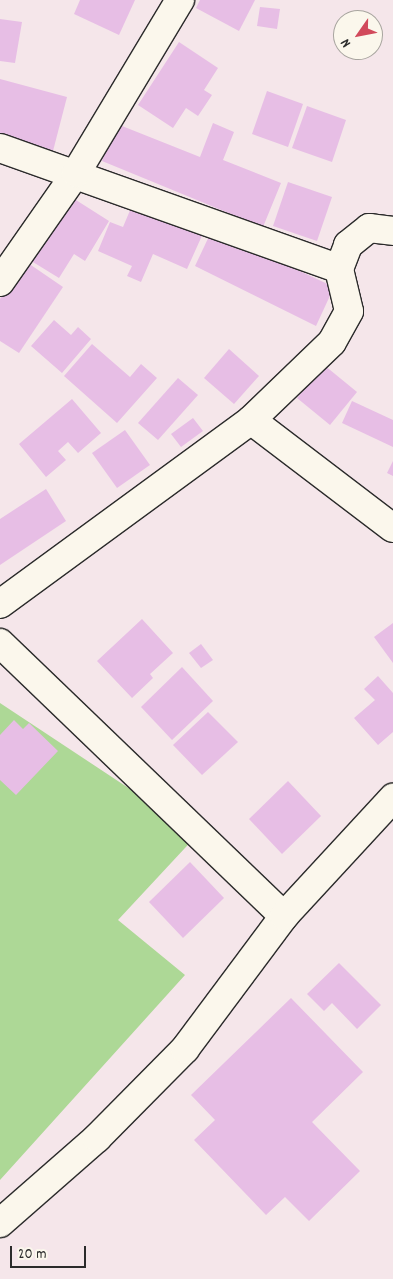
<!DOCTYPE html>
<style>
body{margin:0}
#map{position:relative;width:393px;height:1279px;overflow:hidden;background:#f5e6ea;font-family:Dekko,sans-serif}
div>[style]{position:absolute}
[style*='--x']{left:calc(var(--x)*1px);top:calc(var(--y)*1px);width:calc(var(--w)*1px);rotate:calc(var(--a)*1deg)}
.green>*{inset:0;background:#add896}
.building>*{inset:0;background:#e7bee5}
.roads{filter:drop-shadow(1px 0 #2b2b2b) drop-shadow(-1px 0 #2b2b2b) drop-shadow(0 1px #2b2b2b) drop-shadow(0 -1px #2b2b2b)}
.minor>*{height:28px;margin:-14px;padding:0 14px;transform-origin:14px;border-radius:14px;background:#fbf7ec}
span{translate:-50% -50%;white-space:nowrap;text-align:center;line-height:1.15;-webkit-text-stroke:4.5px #fbf7ec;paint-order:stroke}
.north{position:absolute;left:333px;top:10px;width:50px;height:50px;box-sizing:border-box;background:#fbf7ec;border:1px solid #a8a59f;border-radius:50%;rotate:237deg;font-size:14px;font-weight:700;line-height:20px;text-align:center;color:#2b2b2b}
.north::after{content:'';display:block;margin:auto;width:18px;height:22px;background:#d1495b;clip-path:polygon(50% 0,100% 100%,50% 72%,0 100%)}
.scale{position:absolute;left:10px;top:1246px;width:76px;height:22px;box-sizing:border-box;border:2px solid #2b2b2b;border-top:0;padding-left:6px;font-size:15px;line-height:18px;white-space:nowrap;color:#2b2b2b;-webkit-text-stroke:4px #fbf7ec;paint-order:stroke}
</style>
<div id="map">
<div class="green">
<div style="clip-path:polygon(0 703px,198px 834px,118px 920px,185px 975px,0 1180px)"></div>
</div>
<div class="building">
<div style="clip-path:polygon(80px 0,135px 0,119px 35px,74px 14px)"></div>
<div style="clip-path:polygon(200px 0,255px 0,239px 31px,196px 8px)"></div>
<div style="clip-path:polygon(260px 7px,280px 9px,277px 29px,257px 26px)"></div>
<div style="clip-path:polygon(0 19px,22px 22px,15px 63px,0 61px)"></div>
<div style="clip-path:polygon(179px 42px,218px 68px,204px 90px,212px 95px,198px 116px,186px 108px,173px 128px,138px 105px)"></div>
<div style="clip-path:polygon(0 79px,67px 97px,53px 151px,0 137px)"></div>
<div style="clip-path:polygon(267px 91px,303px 104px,288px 147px,252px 134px)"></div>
<div style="clip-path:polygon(307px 106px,346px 120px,332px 162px,292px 148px)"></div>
<div style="clip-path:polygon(213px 123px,234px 132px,223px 160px,281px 183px,263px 227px,102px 161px,117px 124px,200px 157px)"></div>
<div style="clip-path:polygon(288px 182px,332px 197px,317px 241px,273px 226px)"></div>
<div style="clip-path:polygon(68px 195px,109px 221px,85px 261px,74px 254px,59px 278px,28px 259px)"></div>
<div style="clip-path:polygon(131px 208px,161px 221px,165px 212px,205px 229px,187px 269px,153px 254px,141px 282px,127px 276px,132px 266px,98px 251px,110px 222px,123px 227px)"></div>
<div style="clip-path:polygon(212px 230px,334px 287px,316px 326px,195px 266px)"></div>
<div style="clip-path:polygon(25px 261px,63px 287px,19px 353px,0 341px,0 299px)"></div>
<div style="clip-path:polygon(54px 320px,71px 335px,78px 327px,91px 339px,62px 373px,31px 346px)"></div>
<div style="clip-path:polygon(92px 344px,130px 377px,141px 364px,157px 378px,117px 423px,64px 376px)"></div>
<div style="clip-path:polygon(229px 349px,259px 376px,234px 404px,204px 378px)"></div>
<div style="clip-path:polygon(324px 365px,357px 392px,330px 425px,297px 398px)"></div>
<div style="clip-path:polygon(178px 378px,198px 395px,158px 440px,138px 423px)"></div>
<div style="clip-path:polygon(72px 399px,101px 433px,78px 453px,68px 442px,58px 451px,66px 460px,46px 477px,19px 444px)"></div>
<div style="clip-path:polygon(352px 401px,393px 420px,393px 447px,342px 423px)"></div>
<div style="clip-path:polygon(193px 418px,203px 431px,181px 447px,171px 434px)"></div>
<div style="clip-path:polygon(125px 430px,150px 465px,117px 488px,92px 453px)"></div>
<div style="clip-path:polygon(393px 461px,393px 476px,387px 473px)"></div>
<div style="clip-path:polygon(46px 489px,66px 521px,0 565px,0 519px)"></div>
<div style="clip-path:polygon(142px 619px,173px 653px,150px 674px,153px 678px,132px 698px,97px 661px)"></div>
<div style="clip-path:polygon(393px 623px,393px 663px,374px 637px)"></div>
<div style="clip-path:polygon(201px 644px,213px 660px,201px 668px,189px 653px)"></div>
<div style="clip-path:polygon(182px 667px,213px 701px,172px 740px,141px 707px)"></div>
<div style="clip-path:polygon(378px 676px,393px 693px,393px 732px,378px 745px,354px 718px,375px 700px,364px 689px)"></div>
<div style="clip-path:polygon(208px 712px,238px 742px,202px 775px,173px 745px)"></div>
<div style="clip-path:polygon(14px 720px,23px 729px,29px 723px,58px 751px,16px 795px,0 780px,0 735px)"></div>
<div style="clip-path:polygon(288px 781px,321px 816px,282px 854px,249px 819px)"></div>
<div style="clip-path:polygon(190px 862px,224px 898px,183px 938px,149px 902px)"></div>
<div style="clip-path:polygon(339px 963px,381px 1005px,357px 1029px,332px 1003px,324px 1011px,307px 994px)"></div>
<div style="clip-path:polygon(291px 998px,363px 1072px,312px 1122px,360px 1171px,309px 1221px,285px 1197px,266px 1215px,194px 1140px,215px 1120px,191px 1095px)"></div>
</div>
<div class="roads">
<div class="minor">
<div style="--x:0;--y:148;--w:360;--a:19.6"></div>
<div style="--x:0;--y:282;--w:133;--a:-55.1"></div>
<div style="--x:76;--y:173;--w:202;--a:-59"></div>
<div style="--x:251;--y:420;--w:178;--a:37.3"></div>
<div style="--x:0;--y:604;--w:311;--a:-36.2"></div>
<div style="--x:251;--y:420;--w:112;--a:-43.9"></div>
<div style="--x:332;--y:342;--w:35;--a:-61"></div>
<div style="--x:349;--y:311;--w:43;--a:-103.4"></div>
<div style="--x:339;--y:269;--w:26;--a:-69"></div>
<div style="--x:348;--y:245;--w:27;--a:-39"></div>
<div style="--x:369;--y:228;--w:24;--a:7"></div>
<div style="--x:0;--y:643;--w:394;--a:43.9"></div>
<div style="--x:0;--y:1223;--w:129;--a:-41.2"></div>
<div style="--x:97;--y:1138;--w:125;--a:-45.3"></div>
<div style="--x:185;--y:1049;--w:166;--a:-53.3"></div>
<div style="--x:284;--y:916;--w:161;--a:-47.3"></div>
</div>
</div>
<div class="north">N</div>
<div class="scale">20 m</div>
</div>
